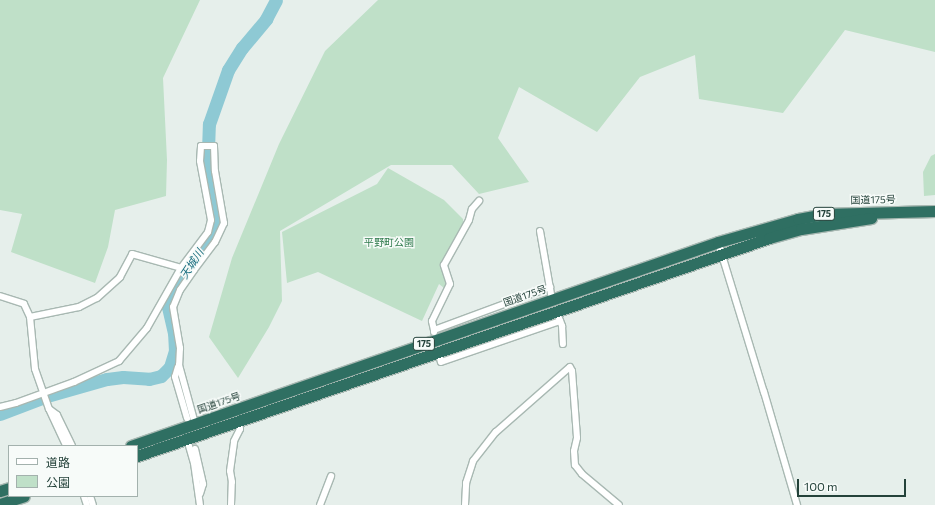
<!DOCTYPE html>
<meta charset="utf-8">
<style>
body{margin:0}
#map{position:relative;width:935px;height:505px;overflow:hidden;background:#e6efeb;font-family:Commissioner,"Noto Sans JP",sans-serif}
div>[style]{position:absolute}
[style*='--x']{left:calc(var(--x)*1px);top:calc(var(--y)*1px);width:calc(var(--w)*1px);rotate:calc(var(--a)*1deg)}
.green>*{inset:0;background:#bfe0c8}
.river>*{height:13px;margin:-6.5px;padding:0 6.5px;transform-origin:6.5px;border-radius:6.5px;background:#8ec9d4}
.street-tunnel>*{height:6px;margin-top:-3px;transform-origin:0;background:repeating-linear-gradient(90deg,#bfccc8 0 6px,transparent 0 9px)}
.roads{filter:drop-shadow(1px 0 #a8b8b2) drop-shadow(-1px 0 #a8b8b2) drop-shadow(0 1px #a8b8b2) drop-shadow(0 -1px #a8b8b2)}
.street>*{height:6px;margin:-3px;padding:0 3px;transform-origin:3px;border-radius:3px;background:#fff}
.highway>*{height:11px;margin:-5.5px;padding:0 5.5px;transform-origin:5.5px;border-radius:5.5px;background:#2f6f62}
span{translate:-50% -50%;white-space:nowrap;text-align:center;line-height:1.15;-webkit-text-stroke:3px #f7fbf9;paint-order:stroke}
.shield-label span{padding:1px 3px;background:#f7fbf9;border:1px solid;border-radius:3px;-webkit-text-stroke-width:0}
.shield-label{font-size:9px;color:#24423a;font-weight:700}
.street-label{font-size:10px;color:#24423a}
.park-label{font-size:10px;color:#2d7a4b}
.water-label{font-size:11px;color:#1c6f80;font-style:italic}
.legend{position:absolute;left:8px;top:445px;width:130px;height:52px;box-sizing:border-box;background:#f7fbf9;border:1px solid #a3b1ad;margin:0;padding:5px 7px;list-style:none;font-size:12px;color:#24423a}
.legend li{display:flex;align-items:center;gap:8px;height:20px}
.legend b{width:20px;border:1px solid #a3b1ad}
.scale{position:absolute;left:797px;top:479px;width:109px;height:18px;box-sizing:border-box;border:2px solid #24423a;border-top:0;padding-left:5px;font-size:12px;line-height:14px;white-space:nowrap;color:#24423a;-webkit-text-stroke:3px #f7fbf9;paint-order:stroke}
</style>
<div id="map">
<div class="green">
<div style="clip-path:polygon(0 0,200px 0,163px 78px,167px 160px,166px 196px,115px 210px,108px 247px,95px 283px,11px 252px,22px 214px,0 210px)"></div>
<div style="clip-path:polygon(378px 0,935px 0,935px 52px,845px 30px,783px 113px,699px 99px,695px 55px,640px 77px,597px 132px,519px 87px,498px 138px,529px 182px,479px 194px,452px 165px,391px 165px,280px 231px,282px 301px,269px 327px,238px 378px,209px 337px,232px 258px,279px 144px,325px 51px)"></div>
<div style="clip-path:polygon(935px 154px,935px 195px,924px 196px,923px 172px,931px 156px)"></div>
<div style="clip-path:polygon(388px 168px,444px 200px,463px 219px,463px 224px,441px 265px,446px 282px,444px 288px,439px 284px,422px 321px,318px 272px,287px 283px,282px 232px,377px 184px)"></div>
</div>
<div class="river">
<div style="--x:0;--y:414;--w:50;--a:-21"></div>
<div style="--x:47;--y:396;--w:62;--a:-15.8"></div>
<div style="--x:107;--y:379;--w:16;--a:-7"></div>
<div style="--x:123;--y:377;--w:26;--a:4"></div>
<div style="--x:149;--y:379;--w:12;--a:-14"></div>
<div style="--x:161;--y:376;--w:13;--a:-45"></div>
<div style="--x:170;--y:367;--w:17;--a:-73"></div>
<div style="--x:175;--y:351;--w:18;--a:-93"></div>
<div style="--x:174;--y:333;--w:27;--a:-103"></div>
<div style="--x:168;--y:307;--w:42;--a:-63.4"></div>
<div style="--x:187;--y:269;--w:44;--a:-53.4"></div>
<div style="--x:213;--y:234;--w:13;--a:-67"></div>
<div style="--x:218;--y:222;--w:47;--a:-101.1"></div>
<div style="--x:209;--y:176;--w:26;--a:-92"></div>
<div style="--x:208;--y:150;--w:26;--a:-88"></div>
<div style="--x:209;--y:124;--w:57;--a:-70.6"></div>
<div style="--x:228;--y:70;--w:26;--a:-58"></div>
<div style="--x:242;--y:48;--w:38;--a:-50"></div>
<div style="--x:266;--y:19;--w:21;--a:-62"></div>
</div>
<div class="street-tunnel">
<div style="--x:188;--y:423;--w:27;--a:75"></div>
</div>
<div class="roads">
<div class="street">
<div style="--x:540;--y:231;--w:70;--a:80.1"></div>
<div style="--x:718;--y:242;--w:157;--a:73"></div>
<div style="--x:764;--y:392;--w:118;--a:73.7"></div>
<div style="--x:0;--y:296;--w:25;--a:18"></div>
<div style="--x:24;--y:304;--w:14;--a:65"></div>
<div style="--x:30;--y:317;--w:52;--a:84.5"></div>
<div style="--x:35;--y:369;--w:42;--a:70.7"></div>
<div style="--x:49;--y:409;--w:10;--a:37"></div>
<div style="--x:57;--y:415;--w:34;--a:64"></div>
<div style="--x:30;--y:317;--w:50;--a:-11.5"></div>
<div style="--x:79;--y:307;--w:20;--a:-27"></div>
<div style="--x:97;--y:298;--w:31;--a:-42"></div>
<div style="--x:120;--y:277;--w:26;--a:-62"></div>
<div style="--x:132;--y:254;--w:51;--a:15.9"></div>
<div style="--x:559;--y:318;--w:9;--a:69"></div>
<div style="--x:562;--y:326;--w:18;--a:87"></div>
<div style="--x:434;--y:330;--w:9;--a:-103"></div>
<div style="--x:432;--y:321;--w:41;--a:-64.1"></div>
<div style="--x:450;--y:284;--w:20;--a:-108"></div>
<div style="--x:444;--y:265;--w:51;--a:-60.9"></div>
<div style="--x:469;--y:220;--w:11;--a:-75"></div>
<div style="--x:472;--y:209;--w:11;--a:-49"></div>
<div style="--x:434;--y:332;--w:2;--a:-90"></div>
<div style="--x:434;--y:330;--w:124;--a:-20.3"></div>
<div style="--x:438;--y:351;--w:11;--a:75"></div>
<div style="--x:441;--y:362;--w:126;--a:-19"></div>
<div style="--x:178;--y:367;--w:10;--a:107"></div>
<div style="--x:175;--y:377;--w:43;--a:73.7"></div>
<div style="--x:0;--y:407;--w:16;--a:-14"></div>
<div style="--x:16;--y:403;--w:62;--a:-19.9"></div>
<div style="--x:74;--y:382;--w:50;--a:-25"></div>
<div style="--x:119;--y:361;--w:43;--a:-49.7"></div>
<div style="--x:147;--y:328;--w:69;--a:-60.5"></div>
<div style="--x:181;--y:268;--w:45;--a:-53.1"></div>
<div style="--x:208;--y:232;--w:12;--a:-76"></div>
<div style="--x:211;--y:220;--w:60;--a:-100.6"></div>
<div style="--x:200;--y:161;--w:15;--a:-86"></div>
<div style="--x:201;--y:146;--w:13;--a:0"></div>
<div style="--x:214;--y:146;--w:25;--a:88"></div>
<div style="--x:215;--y:171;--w:53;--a:80.2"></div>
<div style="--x:224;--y:223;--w:21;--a:115"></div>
<div style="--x:215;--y:242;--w:35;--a:127"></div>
<div style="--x:194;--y:270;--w:24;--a:125"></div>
<div style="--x:180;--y:290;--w:18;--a:112"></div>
<div style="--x:173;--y:307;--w:42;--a:80.3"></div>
<div style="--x:180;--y:348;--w:17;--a:93"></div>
<div style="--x:179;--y:365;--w:61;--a:74.8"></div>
<div style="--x:50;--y:411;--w:38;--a:65"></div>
<div style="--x:187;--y:439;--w:25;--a:74"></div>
<div style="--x:194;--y:463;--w:42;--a:81.9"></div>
<div style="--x:195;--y:449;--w:36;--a:77"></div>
<div style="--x:203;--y:484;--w:10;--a:107"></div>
<div style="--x:84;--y:496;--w:9;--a:72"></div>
<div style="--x:90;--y:496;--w:9;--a:72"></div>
<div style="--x:231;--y:505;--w:23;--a:-88"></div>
<div style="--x:232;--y:482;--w:11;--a:-100"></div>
<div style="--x:230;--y:471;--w:30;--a:-82"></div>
<div style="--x:234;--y:441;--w:13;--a:-63"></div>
<div style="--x:240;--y:429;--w:7;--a:-98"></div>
<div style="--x:320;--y:505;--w:31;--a:-69"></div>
<div style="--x:465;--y:505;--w:22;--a:-87"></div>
<div style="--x:466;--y:483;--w:23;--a:-72"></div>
<div style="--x:473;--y:461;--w:37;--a:-52"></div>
<div style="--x:496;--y:432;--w:98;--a:-41.3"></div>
<div style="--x:570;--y:367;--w:4;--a:63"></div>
<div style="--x:572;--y:371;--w:67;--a:85.7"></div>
<div style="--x:577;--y:438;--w:13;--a:103"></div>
<div style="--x:574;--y:451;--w:14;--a:86"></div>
<div style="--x:575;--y:465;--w:11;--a:52"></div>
<div style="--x:582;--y:474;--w:48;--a:40"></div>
</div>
<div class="highway">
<div style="--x:131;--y:446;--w:621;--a:-19.16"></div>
<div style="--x:718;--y:242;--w:83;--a:-16"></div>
<div style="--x:798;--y:219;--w:26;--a:-11"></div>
<div style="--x:824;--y:214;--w:111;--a:-1.5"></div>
<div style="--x:137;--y:456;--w:669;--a:-19.03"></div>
<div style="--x:769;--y:238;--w:33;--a:-16"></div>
<div style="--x:801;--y:229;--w:71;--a:-8.9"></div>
<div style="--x:0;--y:491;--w:9;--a:-18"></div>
<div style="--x:0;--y:504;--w:25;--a:-18"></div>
</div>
</div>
<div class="shield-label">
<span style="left:824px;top:214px">175</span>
<span style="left:424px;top:344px">175</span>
</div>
<div class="street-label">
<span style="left:873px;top:200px;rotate:-1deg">国道175号</span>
<span style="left:525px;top:296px;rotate:-19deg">国道175号</span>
<span style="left:219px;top:403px;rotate:-19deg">国道175号</span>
</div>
<div class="park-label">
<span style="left:389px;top:243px">平野町公園</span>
</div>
<div class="water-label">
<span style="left:192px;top:264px;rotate:-57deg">天城川</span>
</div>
<ul class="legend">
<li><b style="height:5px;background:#fff"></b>道路</li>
<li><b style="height:11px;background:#bfe0c8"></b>公園</li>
</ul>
<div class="scale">100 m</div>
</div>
